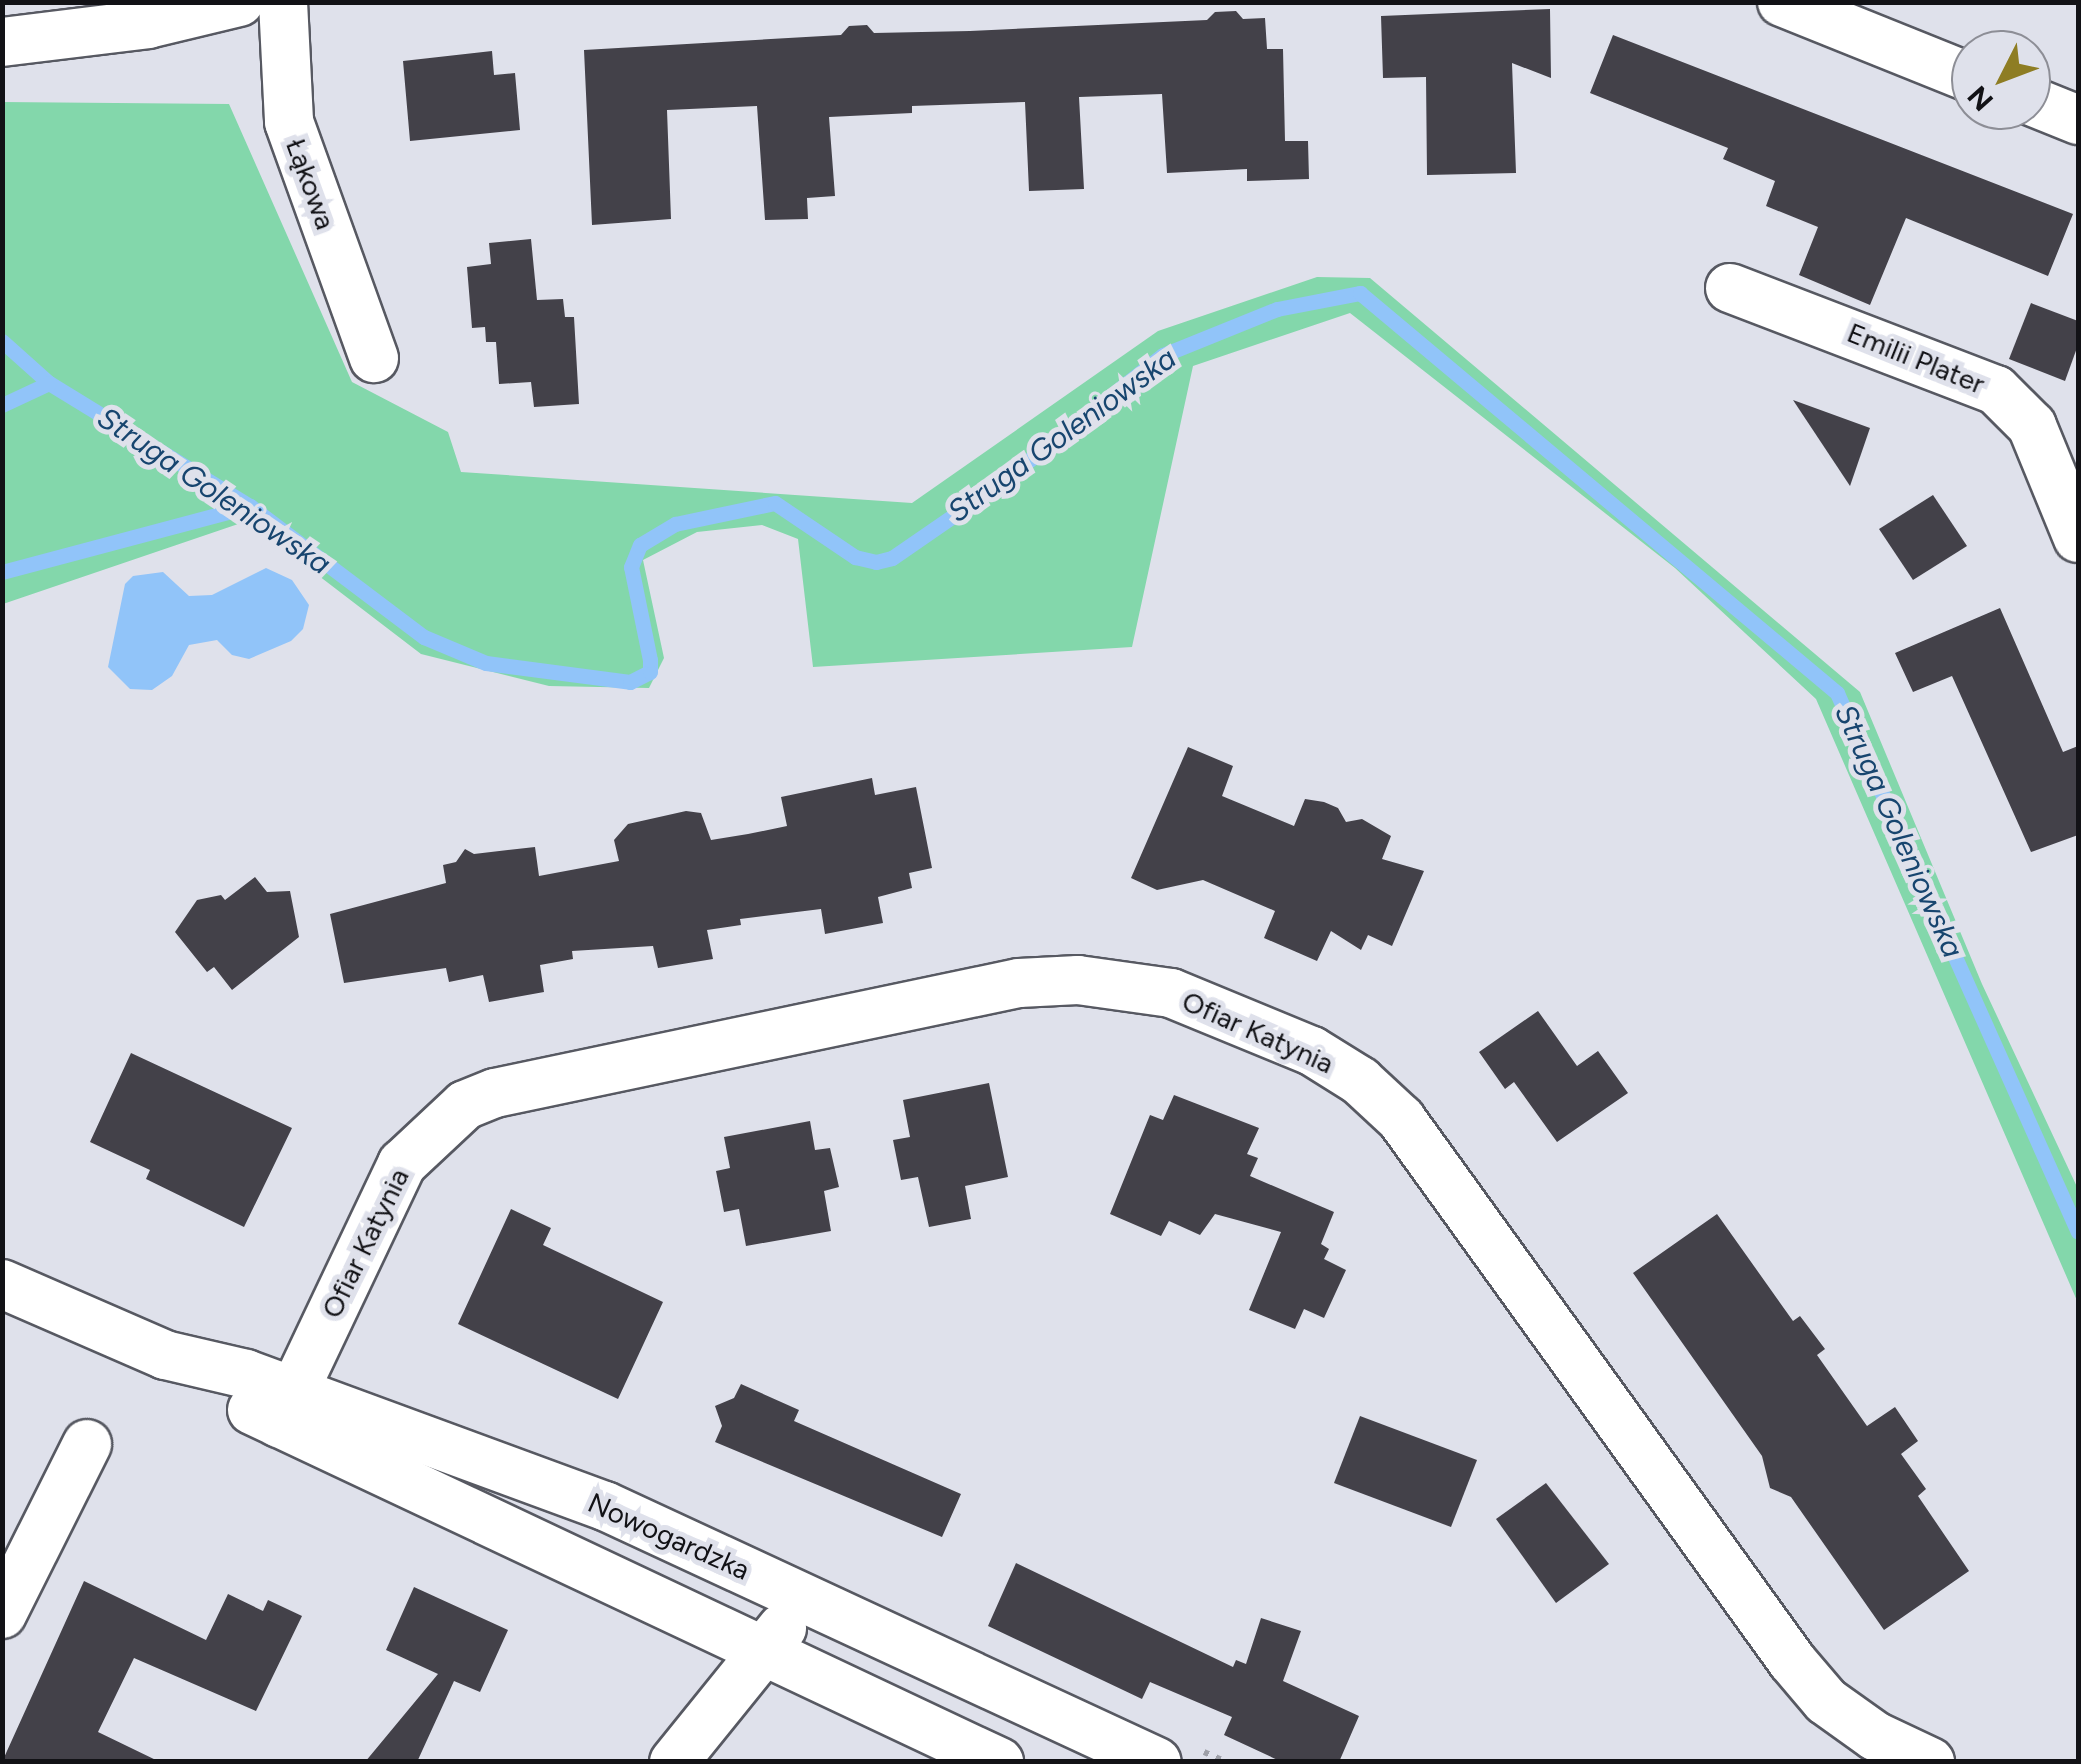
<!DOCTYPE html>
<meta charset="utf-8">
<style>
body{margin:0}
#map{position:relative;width:2081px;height:1764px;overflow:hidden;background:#dfe1eb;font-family:Figtree,sans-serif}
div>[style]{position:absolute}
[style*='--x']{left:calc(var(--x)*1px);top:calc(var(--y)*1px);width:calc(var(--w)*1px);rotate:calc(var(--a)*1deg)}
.green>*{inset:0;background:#83d7ab}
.water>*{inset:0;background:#91c4f9}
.stream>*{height:15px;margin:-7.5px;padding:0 7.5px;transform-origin:7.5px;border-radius:7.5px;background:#91c4f9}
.building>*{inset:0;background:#434149}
.path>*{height:6px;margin-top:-3px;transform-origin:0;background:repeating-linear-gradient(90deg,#9d9fa7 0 5px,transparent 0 13px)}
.roads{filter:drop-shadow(2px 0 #575962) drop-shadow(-2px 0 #575962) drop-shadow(0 2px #575962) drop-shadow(0 -2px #575962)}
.minor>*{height:48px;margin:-24px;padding:0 24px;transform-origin:24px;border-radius:24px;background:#fff}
span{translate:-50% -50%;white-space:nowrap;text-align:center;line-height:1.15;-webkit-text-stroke:10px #dfe1eb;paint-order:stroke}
.street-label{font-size:28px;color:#121216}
.water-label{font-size:30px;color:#17456f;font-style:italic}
.frame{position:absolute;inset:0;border:5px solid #121216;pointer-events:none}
.north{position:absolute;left:1951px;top:30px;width:100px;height:100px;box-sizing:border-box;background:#dfe1eb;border:2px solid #8d8e96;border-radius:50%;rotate:228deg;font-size:28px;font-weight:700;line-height:40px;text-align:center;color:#121216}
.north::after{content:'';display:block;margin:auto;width:35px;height:45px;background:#8e7d23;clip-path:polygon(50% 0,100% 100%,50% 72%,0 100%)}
</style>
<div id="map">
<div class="green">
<div style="clip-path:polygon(2px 102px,229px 104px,352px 382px,448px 432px,461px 472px,912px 503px,1158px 331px,1317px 277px,1370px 278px,1860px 692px,1982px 984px,2078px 1189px,2078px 1303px,1816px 699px,1675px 568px,1350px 313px,1193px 366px,1132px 647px,813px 667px,798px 539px,762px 525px,697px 532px,643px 560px,664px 658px,649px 688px,549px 686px,421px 654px,247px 521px,3px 604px)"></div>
</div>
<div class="water">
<div style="clip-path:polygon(266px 568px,292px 580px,309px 605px,303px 629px,291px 641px,249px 659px,232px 655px,217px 640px,189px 645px,172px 676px,152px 690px,130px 689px,108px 667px,125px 584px,133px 576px,163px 572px,189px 596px,212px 595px)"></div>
</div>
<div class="stream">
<div style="--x:2;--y:341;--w:63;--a:41.8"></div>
<div style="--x:49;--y:383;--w:236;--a:31.5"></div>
<div style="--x:250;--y:506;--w:218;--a:37"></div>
<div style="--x:424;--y:637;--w:67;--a:22.8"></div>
<div style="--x:486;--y:663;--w:145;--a:7.5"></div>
<div style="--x:630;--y:682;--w:22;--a:-27"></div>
<div style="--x:650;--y:672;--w:12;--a:-90"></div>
<div style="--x:650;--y:660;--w:95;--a:-101.5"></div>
<div style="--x:631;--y:567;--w:24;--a:-68"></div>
<div style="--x:640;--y:545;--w:41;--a:-31"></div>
<div style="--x:675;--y:524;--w:102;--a:-11.9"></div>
<div style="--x:775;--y:503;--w:97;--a:34"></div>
<div style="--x:855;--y:557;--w:22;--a:13"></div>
<div style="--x:876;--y:562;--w:16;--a:-14"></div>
<div style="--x:892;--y:558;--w:125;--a:-34.6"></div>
<div style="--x:995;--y:487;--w:214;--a:-38.2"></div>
<div style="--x:1163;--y:355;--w:123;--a:-22"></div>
<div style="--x:1277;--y:309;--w:85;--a:-10.9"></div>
<div style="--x:1360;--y:293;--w:623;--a:39.98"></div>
<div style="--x:1837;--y:693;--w:590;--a:65.91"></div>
<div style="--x:2;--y:405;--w:52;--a:-25.1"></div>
<div style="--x:2;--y:572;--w:257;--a:-14.9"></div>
</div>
<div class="building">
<div style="clip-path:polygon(1550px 9px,1551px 78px,1512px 63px,1516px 173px,1427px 175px,1426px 77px,1383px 78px,1381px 16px)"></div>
<div style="clip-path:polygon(1236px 11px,1243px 19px,1265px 18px,1267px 49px,1283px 49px,1285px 141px,1308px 141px,1309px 179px,1247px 181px,1247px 169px,1167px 173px,1162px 94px,1079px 97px,1084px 189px,1029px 191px,1025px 102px,912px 106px,912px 113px,829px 117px,835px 196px,807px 198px,808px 219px,765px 220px,757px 106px,667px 110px,671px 219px,592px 225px,584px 50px,841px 35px,849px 26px,867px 25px,874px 33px,970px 31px,1207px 20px,1215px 12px)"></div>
<div style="clip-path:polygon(1613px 35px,2073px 214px,2048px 276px,1906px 218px,1870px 305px,1799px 275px,1818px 227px,1766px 206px,1775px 181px,1723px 159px,1728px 148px,1590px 93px)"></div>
<div style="clip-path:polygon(492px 51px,494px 75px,515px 73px,520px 130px,410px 141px,403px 61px)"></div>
<div style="clip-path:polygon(531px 239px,537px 300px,563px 299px,565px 317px,574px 317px,579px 404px,534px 407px,531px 382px,499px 384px,496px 342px,486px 342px,485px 327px,472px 328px,467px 267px,491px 264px,489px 243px)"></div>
<div style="clip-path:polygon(2031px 303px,2078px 321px,2078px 345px,2065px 381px,2009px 359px)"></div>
<div style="clip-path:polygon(1793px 400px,1870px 428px,1850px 486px)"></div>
<div style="clip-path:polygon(1933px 495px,1967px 546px,1913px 580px,1879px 529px)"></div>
<div style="clip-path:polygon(2000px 608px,2063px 752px,2078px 746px,2078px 835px,2031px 852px,1952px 676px,1913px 692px,1895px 653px)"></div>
<div style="clip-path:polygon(1188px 747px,1233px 766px,1222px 796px,1294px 826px,1305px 799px,1324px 802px,1338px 808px,1346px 822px,1362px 819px,1391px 836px,1382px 859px,1424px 871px,1392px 946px,1368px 935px,1361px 950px,1331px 931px,1317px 961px,1264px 938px,1275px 911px,1203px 880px,1157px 890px,1131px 878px)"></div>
<div style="clip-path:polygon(872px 778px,875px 795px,916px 787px,932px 868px,909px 873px,912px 888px,878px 897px,883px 923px,825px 934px,821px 909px,740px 919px,741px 925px,707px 930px,713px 959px,658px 968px,653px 946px,572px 951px,573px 959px,540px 965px,544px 992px,489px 1002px,483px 975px,449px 982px,446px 968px,344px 983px,330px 914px,446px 883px,443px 865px,456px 862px,465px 849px,474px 854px,535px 847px,539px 876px,619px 861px,614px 840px,628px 824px,686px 811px,701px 813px,711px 840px,748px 834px,787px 826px,781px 797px)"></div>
<div style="clip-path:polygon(255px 877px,267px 892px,290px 891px,299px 937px,232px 990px,214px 967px,207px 972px,175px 932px,197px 900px,221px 895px,225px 900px)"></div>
<div style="clip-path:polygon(1538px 1011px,1577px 1066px,1598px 1051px,1628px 1093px,1557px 1142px,1514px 1082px,1505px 1089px,1479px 1052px)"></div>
<div style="clip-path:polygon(131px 1053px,292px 1128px,244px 1227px,146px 1179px,150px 1170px,90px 1142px)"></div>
<div style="clip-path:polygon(989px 1083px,1008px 1177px,965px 1186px,971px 1219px,929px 1227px,918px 1177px,901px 1180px,893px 1140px,910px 1137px,903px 1100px)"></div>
<div style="clip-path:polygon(1174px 1095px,1259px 1128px,1247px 1154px,1258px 1158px,1250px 1176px,1334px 1212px,1321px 1244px,1329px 1249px,1324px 1259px,1346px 1270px,1324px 1318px,1304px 1309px,1295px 1329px,1249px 1310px,1281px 1232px,1215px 1214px,1200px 1235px,1169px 1221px,1161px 1236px,1110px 1214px,1150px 1115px,1163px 1120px)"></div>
<div style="clip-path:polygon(810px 1121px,815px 1150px,830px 1148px,839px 1187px,824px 1191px,831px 1231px,746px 1246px,739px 1209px,724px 1212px,716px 1171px,730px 1168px,724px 1137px)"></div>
<div style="clip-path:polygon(511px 1209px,551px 1228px,543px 1245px,663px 1302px,618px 1399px,458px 1324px)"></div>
<div style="clip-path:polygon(1717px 1214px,1793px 1321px,1800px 1316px,1825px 1349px,1817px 1355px,1867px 1426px,1895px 1407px,1918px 1441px,1901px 1454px,1926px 1489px,1918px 1496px,1969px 1571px,1884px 1630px,1791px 1497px,1770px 1488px,1762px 1456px,1633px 1273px)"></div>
<div style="clip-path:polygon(741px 1384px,799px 1410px,794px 1421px,961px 1494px,942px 1537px,715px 1442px,722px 1426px,715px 1406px,734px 1398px)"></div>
<div style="clip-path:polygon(1360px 1416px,1477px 1460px,1451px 1527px,1334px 1483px)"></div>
<div style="clip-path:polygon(1546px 1483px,1609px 1564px,1556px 1603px,1496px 1519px)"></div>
<div style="clip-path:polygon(1016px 1563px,1233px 1667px,1236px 1660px,1246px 1664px,1261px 1618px,1301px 1631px,1283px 1681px,1359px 1716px,1339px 1762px,1282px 1762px,1224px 1735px,1232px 1717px,1150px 1682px,1142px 1699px,988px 1626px)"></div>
<div style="clip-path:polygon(84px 1581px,206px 1640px,228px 1594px,263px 1611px,268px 1600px,302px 1616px,256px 1711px,134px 1658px,98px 1732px,160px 1762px,2px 1762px)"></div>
<div style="clip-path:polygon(414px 1587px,508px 1630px,480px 1692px,454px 1681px,417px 1762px,365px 1762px,438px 1674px,386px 1650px)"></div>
</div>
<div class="path">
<div style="--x:1204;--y:1752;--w:24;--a:24"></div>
</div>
<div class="roads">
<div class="minor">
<div style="--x:283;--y:2;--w:120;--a:87.1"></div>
<div style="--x:289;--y:122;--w:251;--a:70.2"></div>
<div style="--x:1782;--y:2;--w:204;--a:21.9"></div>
<div style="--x:2;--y:42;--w:147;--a:-7"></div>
<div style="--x:148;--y:24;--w:94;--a:-13.6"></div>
<div style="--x:2031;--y:101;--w:51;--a:22"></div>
<div style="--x:1730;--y:288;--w:285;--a:21"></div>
<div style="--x:1996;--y:390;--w:51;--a:45"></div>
<div style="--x:2032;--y:426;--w:121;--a:67.7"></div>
<div style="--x:2;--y:1284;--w:178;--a:23.5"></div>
<div style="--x:165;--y:1355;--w:83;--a:13.2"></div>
<div style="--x:246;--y:1374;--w:382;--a:20.2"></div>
<div style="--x:605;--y:1506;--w:608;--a:24.88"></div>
<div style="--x:252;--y:1410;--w:826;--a:25.23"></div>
<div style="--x:279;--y:1423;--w:287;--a:-64.6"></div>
<div style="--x:402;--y:1164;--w:86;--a:-43.1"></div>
<div style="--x:465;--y:1105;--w:32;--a:-22"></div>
<div style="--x:495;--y:1093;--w:535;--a:-11.86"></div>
<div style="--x:1019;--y:983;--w:59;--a:-2.9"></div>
<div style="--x:1078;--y:980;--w:94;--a:8"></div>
<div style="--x:1171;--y:993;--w:152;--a:22.4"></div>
<div style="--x:1312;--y:1051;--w:57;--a:32"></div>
<div style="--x:1360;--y:1081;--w:56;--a:42.8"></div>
<div style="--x:1401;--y:1119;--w:668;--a:54.19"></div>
<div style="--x:1792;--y:1661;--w:52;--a:49.6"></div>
<div style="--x:1826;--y:1701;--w:60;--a:35.5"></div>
<div style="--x:1875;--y:1736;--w:61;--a:25.3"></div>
<div style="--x:2;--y:1614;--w:190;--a:-63.4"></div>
<div style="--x:674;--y:1762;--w:172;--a:-51.1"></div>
</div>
</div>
<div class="street-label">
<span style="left:311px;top:184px;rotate:70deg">Łąkowa</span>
<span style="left:1916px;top:358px;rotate:22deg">Emilii Plater</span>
<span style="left:1258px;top:1032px;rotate:24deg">Ofiar Katynia</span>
<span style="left:365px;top:1243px;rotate:-64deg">Ofiar Katynia</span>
<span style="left:669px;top:1536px;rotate:24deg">Nowogardzka</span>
</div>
<div class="water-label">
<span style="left:1062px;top:435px;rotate:-36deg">Struga Goleniowska</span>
<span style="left:214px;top:491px;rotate:34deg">Struga Goleniowska</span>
<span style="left:1899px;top:831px;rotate:66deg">Struga Goleniowska</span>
</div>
<div class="frame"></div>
<div class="north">N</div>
</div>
